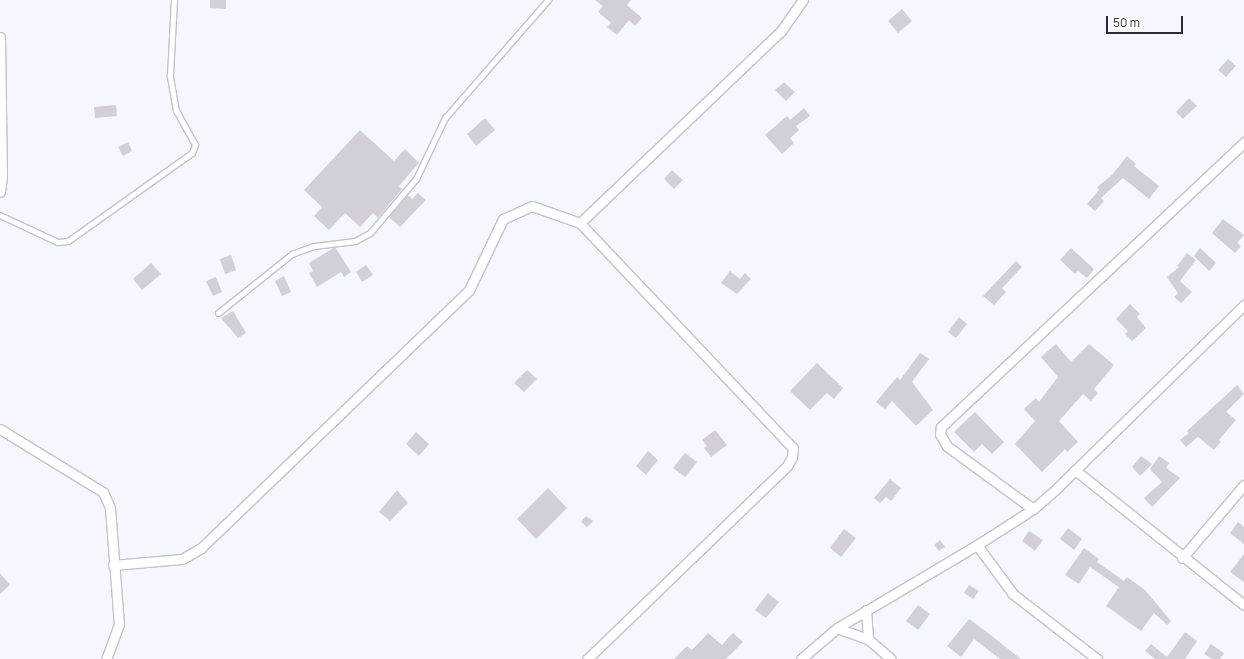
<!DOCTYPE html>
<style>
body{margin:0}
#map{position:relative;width:1244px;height:659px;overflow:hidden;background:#f5f6fe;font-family:Manrope,sans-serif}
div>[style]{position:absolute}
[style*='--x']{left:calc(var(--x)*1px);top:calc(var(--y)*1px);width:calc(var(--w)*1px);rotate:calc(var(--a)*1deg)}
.building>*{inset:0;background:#d2cfd8}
.roads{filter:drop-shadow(1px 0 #c2c3cd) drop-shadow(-1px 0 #c2c3cd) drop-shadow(0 1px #c2c3cd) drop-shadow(0 -1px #c2c3cd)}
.service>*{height:4.5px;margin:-2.25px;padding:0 2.25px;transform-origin:2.25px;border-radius:2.25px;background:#fff}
.minor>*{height:9px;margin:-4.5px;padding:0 4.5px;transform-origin:4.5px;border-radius:4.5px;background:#fff}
span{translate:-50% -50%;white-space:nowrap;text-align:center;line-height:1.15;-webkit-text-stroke:4px #fff;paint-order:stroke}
.scale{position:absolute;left:1106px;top:16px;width:77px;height:18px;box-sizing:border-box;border:2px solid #2c2d31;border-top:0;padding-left:5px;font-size:12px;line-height:14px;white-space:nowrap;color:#2c2d31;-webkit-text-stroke:3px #fff;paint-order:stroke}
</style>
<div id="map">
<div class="building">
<div style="clip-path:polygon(210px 0,226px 0,226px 9px,210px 8px)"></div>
<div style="clip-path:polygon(595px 0,631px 0,627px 5px,642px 18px,635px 26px,629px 20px,617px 35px,607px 27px,611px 23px,598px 12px,603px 6px)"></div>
<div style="clip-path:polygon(902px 9px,912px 21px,898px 33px,888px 21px)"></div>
<div style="clip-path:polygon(1228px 59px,1236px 66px,1226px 77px,1218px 70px)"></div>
<div style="clip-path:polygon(784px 82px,795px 92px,786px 101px,775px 90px)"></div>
<div style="clip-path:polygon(1189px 98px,1197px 106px,1183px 119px,1176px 112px)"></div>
<div style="clip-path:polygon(116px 105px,117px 116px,95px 118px,94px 107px)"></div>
<div style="clip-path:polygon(804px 108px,810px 116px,796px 126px,799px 130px,790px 138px,794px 143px,782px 154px,765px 135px,787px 116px,790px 120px)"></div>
<div style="clip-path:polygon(485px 118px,495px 130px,476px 146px,467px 134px)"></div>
<div style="clip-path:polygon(360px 130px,394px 161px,405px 149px,419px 163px,399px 186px,402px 189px,378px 218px,373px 213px,360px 227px,345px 213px,329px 230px,314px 216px,322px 207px,304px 190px)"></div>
<div style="clip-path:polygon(128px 142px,132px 151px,123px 156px,118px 147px)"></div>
<div style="clip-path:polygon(1127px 156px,1136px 164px,1134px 166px,1159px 186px,1149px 199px,1123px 178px,1101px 198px,1104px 201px,1095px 211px,1087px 204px,1099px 190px,1097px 187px,1112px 175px)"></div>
<div style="clip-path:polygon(672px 170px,683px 180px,674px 189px,664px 179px)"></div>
<div style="clip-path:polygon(418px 193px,426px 200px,400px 227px,389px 217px,408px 195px,412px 199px)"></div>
<div style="clip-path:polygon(1223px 219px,1244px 235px,1237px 243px,1241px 246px,1235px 253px,1212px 233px)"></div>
<div style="clip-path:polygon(335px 247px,351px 272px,344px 277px,341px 272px,317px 287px,309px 273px,313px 271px,309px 263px)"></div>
<div style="clip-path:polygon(1071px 248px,1094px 269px,1087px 278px,1078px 271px,1075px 274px,1060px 260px)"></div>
<div style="clip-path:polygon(1200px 248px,1216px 263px,1209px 271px,1194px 256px)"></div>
<div style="clip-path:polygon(1187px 253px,1196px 260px,1180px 281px,1192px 292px,1181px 303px,1174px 297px,1178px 293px,1167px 277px,1179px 267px,1177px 266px)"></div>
<div style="clip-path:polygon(231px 255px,236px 270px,225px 274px,220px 259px)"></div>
<div style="clip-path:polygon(1016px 261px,1022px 267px,1002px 288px,1006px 292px,994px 305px,983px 296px)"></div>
<div style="clip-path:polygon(151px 263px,161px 274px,142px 290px,133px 279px)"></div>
<div style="clip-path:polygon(366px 265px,373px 275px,362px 282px,356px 272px)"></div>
<div style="clip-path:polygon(730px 271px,740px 279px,745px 273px,751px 279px,737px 294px,721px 283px)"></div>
<div style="clip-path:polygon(284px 276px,291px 292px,282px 296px,275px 281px)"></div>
<div style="clip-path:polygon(216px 277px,222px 292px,213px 296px,206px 281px)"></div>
<div style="clip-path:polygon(1130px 304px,1140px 314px,1137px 317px,1146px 328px,1132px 341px,1125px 334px,1128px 331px,1116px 319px)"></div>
<div style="clip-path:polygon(233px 311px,246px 333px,238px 338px,221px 318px)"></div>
<div style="clip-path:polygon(959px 317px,967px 324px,956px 338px,948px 332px)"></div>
<div style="clip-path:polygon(1056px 344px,1071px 362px,1089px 344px,1114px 365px,1094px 389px,1098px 393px,1091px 401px,1083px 394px,1059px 421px,1078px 442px,1067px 452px,1065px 449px,1042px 472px,1015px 444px,1035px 421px,1024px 409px,1036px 398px,1039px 402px,1058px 377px,1041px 357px)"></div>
<div style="clip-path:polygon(920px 353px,929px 359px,912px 382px,933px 410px,916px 426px,892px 401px,885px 409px,876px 402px,897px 377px,900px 380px)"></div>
<div style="clip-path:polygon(817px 363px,843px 388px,834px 399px,827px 393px,810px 410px,790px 391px)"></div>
<div style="clip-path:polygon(527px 370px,537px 379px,524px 392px,514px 383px)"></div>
<div style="clip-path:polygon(1237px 385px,1244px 394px,1226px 412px,1236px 420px,1219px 440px,1221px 442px,1214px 450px,1198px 437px,1186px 447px,1180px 440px,1189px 433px,1187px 431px)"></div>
<div style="clip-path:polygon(975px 412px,1004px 442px,992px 454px,982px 444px,974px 452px,954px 432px)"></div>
<div style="clip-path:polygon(715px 430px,727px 445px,711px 457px,704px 448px,707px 446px,702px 440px)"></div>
<div style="clip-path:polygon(416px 432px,429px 444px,419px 456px,406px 444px)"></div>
<div style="clip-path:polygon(648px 451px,658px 460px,646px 475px,636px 466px)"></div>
<div style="clip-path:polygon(685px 453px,697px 462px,685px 477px,673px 468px)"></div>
<div style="clip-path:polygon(1141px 456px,1152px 464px,1140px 476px,1132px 467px)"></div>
<div style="clip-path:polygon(1159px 456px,1169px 463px,1166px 468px,1180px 478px,1152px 507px,1144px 498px,1162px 482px,1150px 469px)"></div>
<div style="clip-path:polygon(890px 479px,901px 488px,891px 501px,886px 497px,880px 503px,874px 498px)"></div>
<div style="clip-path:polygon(548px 488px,567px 508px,536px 539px,517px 519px)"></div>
<div style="clip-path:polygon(397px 490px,408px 503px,390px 521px,379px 512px)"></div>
<div style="clip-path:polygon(586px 516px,593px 521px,587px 527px,581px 522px)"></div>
<div style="clip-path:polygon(1238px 522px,1244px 527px,1244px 544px,1230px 533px)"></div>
<div style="clip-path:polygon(1068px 528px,1082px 539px,1074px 550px,1060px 539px)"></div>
<div style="clip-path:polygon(844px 529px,856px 538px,841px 557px,830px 548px)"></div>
<div style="clip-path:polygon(1029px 531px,1043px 540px,1035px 551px,1022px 541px)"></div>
<div style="clip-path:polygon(940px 540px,945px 547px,939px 551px,934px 545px)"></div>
<div style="clip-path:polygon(1084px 548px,1099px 559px,1097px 562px,1124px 581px,1127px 577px,1145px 590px,1171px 621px,1167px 625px,1154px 613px,1141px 631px,1106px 606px,1119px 587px,1090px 567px,1079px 584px,1065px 575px)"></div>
<div style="clip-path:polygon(1244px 554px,1244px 582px,1230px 572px)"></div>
<div style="clip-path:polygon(0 573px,10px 585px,0 594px)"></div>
<div style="clip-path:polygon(969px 585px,979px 591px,973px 599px,964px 593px)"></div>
<div style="clip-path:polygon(768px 593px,779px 602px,766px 618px,755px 610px)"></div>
<div style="clip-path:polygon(918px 605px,930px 614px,918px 630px,906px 621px)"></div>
<div style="clip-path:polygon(969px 619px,983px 629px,1021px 659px,1000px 659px,974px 639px,961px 657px,947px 646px)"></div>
<div style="clip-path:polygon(1185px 632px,1197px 641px,1185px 659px,1155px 659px,1145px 651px,1151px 644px,1167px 657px)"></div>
<div style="clip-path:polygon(708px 633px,722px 645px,733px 633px,743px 642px,726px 659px,674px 659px,687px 646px,692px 650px)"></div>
<div style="clip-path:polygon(1211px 644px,1224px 653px,1220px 659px,1212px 659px,1204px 654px)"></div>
</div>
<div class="roads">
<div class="service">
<div style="--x:0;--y:215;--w:64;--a:25"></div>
<div style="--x:58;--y:242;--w:10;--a:-6"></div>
<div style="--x:68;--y:241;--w:152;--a:-35.4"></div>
<div style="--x:192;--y:153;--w:9;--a:-69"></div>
<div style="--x:195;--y:145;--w:39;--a:-119"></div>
<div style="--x:176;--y:111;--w:36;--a:-100"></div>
<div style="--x:170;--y:76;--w:76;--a:-87"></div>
<div style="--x:218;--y:313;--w:95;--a:-38.6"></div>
<div style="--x:292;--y:254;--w:23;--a:-20"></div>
<div style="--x:314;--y:246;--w:41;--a:-7"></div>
<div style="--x:355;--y:241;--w:17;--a:-28"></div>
<div style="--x:370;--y:233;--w:71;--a:-49.6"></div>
<div style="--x:416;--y:179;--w:68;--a:-64.6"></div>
<div style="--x:445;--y:118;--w:157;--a:-48.9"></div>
</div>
<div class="minor">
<div style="--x:0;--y:37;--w:140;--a:89.2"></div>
<div style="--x:2;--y:177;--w:15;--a:98"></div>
<div style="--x:580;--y:223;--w:310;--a:46.6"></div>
<div style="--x:793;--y:448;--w:9;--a:96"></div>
<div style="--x:792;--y:457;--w:10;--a:119"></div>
<div style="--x:787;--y:466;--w:278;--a:136"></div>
<div style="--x:0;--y:429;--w:121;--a:31.5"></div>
<div style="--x:103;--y:492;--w:17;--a:66"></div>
<div style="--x:110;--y:508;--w:116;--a:85.6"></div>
<div style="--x:119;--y:624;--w:37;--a:110"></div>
<div style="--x:1075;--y:470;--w:216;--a:38.6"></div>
<div style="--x:1033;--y:509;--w:107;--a:-143.8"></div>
<div style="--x:947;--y:446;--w:14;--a:-120"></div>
<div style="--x:940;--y:434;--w:7;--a:-82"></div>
<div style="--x:941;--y:427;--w:416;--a:-43.2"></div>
<div style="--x:977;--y:545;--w:61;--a:53.7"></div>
<div style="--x:1013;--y:594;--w:106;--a:37.7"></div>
<div style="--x:1182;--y:558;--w:96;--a:-49.7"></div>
<div style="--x:113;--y:565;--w:69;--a:-5"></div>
<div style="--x:182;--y:559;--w:22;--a:-30"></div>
<div style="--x:201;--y:548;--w:372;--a:-43.9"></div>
<div style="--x:469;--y:290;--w:79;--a:-64.4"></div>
<div style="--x:503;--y:219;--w:32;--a:-24"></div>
<div style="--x:532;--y:206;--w:51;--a:19.5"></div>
<div style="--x:580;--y:223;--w:278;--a:-43.7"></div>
<div style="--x:781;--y:31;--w:38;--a:-55"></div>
<div style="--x:866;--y:610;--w:29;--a:86"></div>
<div style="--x:868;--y:639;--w:30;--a:41"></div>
<div style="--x:837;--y:628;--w:33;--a:20"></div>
<div style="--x:801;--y:659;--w:48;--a:-40.7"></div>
<div style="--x:837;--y:628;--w:163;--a:-30.7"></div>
<div style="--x:977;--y:545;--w:67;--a:-32.7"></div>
<div style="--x:1033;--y:509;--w:35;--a:-41"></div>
<div style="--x:1059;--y:486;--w:259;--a:-44.4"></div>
</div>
</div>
<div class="scale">50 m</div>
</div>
